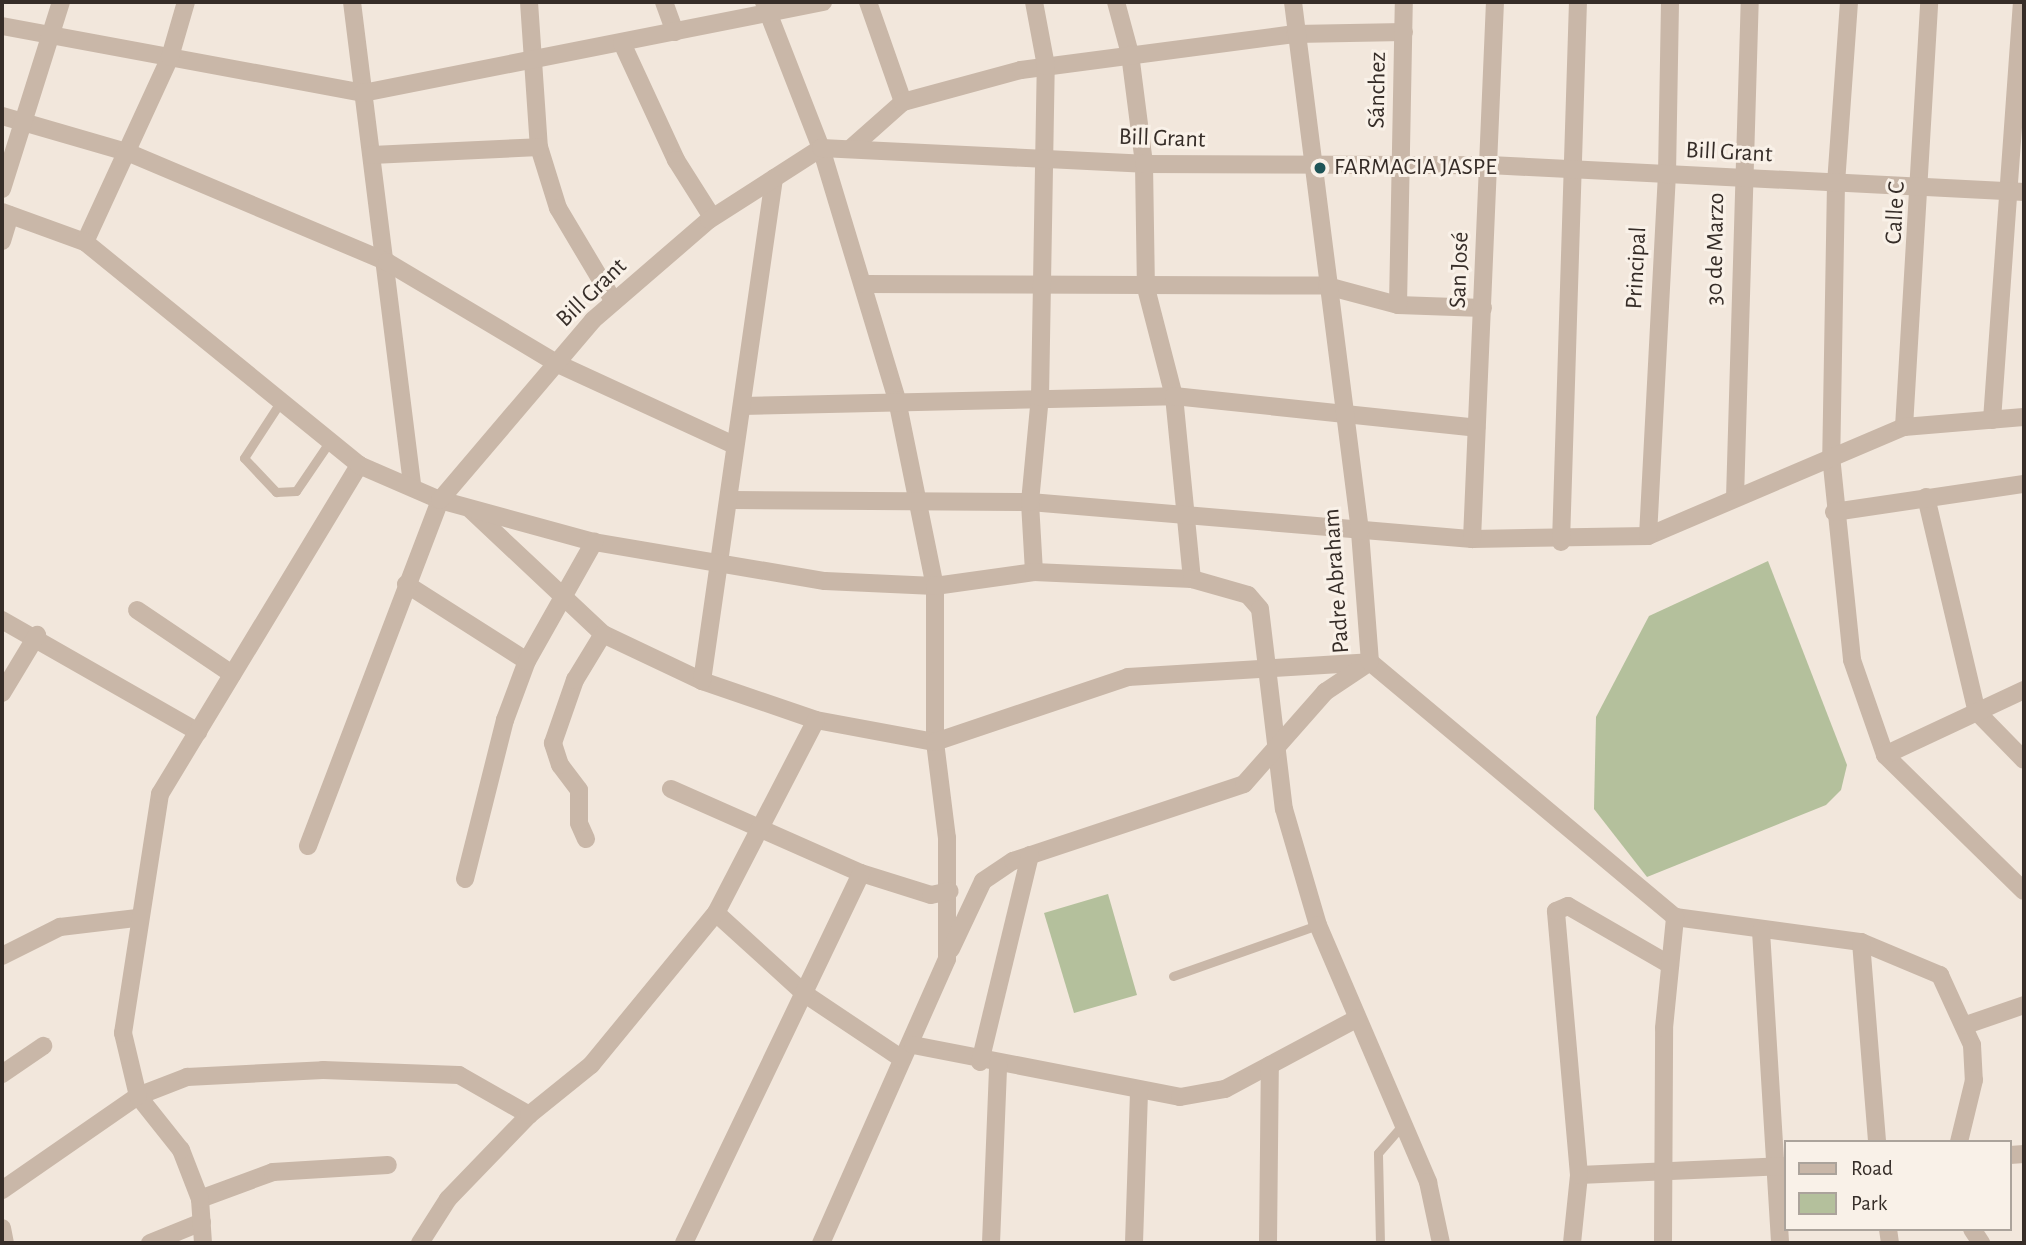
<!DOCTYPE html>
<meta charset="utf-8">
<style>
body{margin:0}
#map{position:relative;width:2026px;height:1245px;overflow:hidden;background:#f2e7dc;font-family:"Alegreya Sans",sans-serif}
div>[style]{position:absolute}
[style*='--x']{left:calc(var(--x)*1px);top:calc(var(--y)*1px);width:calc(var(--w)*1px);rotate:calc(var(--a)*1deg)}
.green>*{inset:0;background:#b4c09c}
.service>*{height:9px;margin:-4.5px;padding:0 4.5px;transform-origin:4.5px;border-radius:4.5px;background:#c9b7a8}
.minor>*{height:18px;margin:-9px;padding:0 9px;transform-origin:9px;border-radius:9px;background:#c9b7a8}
.tertiary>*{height:18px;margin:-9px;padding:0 9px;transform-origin:9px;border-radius:9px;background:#c9b7a8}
.dots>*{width:19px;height:19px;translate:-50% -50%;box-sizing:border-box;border:4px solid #f9f1e8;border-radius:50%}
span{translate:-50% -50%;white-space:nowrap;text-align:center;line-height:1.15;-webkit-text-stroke:6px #f9f1e8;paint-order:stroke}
.street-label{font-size:24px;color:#362d28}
.poi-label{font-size:24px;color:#362d28}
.left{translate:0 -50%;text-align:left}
.frame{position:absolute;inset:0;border:4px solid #362d28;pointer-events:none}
.legend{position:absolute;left:1784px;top:1140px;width:228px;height:91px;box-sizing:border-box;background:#f9f1e8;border:2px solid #aba39b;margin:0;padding:9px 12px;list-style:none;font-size:21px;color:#362d28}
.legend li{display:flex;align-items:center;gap:14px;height:35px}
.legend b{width:35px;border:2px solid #aba39b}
</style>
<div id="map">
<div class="green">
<div style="clip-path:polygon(1768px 561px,1847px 765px,1841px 790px,1826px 805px,1647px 877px,1594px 809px,1596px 717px,1649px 616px)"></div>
<div style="clip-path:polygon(1108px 894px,1137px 995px,1074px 1013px,1044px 913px)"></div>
</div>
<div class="service">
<div style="--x:281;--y:401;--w:68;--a:123"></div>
<div style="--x:244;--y:458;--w:47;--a:46.7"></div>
<div style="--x:276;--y:492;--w:20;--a:-3"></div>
<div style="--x:296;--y:491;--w:60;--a:-55.8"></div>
<div style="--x:1173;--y:976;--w:154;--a:-19.4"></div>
<div style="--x:1380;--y:1243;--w:90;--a:-91.3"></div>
<div style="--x:1378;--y:1153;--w:35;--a:-49"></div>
</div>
<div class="minor">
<div style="--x:352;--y:2;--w:486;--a:82.9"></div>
<div style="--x:529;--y:2;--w:145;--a:86.1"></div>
<div style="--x:539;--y:147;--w:64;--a:72.7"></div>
<div style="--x:558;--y:208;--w:109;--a:59.2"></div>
<div style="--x:664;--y:2;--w:32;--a:70"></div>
<div style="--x:764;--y:2;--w:157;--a:68.7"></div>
<div style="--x:821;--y:148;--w:263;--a:73.2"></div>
<div style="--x:897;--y:400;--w:190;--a:78.5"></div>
<div style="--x:935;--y:586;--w:156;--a:90"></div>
<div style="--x:935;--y:742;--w:97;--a:82.9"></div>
<div style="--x:947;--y:838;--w:121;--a:90"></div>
<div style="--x:947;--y:959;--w:311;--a:113.9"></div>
<div style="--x:868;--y:2;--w:106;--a:70.7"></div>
<div style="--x:1116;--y:2;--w:54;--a:74.9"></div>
<div style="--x:1130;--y:54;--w:111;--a:82.7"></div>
<div style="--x:1144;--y:164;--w:124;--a:89.1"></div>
<div style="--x:1146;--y:288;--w:112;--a:75.5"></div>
<div style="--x:1174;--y:396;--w:184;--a:84.4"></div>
<div style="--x:1849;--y:2;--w:181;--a:94.1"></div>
<div style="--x:1836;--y:183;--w:273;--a:91"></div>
<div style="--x:1831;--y:456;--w:205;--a:84.1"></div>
<div style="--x:1852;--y:660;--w:101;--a:70.8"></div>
<div style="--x:1885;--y:755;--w:194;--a:44.4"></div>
<div style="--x:2;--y:26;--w:367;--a:10.5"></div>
<div style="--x:363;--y:93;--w:469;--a:-11.2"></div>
<div style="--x:622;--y:43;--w:129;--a:65.2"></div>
<div style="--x:676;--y:160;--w:67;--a:57.7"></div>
<div style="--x:2;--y:116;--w:130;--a:16.1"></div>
<div style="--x:127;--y:152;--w:282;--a:22.9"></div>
<div style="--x:387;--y:262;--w:199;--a:30.8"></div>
<div style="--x:558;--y:364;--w:194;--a:24.7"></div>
<div style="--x:850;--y:149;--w:71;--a:-41.6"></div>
<div style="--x:903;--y:102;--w:122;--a:-15.2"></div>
<div style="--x:1021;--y:70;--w:276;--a:-7.5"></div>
<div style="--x:1295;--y:34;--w:109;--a:-1.1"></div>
<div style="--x:372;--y:155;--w:167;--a:-2.7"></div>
<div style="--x:2;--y:189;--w:196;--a:-72.5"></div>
<div style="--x:2;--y:241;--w:27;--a:-73"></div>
<div style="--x:85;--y:242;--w:204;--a:-65.3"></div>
<div style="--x:170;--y:57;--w:57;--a:-73.8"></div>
<div style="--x:863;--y:284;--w:464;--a:0.2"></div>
<div style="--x:1327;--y:286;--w:73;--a:15"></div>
<div style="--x:1398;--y:305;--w:85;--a:2"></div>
<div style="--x:1398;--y:305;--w:303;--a:-88.9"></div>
<div style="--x:742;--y:406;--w:432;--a:-1.3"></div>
<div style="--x:1174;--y:396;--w:304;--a:6"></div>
<div style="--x:1992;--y:420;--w:419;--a:-85.9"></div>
<div style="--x:1904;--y:427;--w:426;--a:-86.6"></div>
<div style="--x:1926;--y:497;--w:221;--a:76.7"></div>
<div style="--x:1977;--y:712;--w:67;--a:45.6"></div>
<div style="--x:1735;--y:498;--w:496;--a:-88.3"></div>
<div style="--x:733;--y:500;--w:297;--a:0.4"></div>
<div style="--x:1030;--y:502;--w:444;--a:4.8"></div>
<div style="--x:1472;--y:539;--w:176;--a:-1"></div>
<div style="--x:1648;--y:536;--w:278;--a:-23.1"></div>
<div style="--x:1904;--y:427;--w:120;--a:-4.8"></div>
<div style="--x:471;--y:510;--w:181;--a:43.2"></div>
<div style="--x:603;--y:634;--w:110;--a:25.4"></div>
<div style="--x:702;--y:681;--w:120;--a:18.9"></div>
<div style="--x:816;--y:720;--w:121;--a:10.5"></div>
<div style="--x:935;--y:742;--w:204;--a:-18.6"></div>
<div style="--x:1128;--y:677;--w:242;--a:-3.5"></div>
<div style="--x:1370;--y:662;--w:398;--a:39.9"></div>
<div style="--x:1675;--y:917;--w:188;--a:7.7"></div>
<div style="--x:1861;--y:942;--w:86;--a:22.7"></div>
<div style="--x:1940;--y:975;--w:77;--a:65.4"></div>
<div style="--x:1972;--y:1045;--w:35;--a:87"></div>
<div style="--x:1974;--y:1080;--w:64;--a:103.6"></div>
<div style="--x:1834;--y:512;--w:192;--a:-8.4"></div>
<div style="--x:1648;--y:536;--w:361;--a:-87"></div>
<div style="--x:1472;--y:539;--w:537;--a:-87.55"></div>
<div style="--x:1561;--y:542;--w:540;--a:-88.2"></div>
<div style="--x:1034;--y:572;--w:70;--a:-93.3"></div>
<div style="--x:1030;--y:502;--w:105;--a:-84.6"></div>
<div style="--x:1040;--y:397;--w:331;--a:-89"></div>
<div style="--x:1046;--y:66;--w:65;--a:-100.6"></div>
<div style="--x:406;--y:584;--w:143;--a:32.5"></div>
<div style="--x:137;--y:610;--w:115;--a:34"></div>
<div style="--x:2;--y:620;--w:226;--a:29.7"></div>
<div style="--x:702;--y:681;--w:508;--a:-81.85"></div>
<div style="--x:2;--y:693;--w:68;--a:-58.9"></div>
<div style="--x:1885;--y:755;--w:153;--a:-25.1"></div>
<div style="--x:671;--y:789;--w:208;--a:23.9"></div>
<div style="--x:861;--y:873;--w:73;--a:17.4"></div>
<div style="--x:931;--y:895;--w:19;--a:-12"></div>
<div style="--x:586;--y:839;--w:17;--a:-114"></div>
<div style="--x:579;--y:823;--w:33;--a:-90"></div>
<div style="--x:579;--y:790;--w:31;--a:-127"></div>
<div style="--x:560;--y:765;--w:23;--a:-108"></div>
<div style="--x:553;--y:743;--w:67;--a:-70.8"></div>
<div style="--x:575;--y:680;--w:54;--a:-58.7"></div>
<div style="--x:308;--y:846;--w:370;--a:-69.1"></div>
<div style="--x:440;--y:500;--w:160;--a:15.3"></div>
<div style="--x:594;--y:542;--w:234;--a:9.6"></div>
<div style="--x:825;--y:581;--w:110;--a:2.6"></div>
<div style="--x:935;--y:586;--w:100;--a:-8"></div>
<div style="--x:1034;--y:572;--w:158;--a:2.5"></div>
<div style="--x:1192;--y:579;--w:58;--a:15.9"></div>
<div style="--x:1248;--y:595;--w:18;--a:49"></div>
<div style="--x:1260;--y:609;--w:201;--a:83.2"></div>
<div style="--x:1284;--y:809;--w:121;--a:73.7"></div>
<div style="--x:1318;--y:925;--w:280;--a:66.8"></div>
<div style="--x:1428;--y:1182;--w:62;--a:78"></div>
<div style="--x:465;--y:879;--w:164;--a:-75.9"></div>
<div style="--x:505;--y:720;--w:63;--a:-69.6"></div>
<div style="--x:527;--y:661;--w:137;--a:-60.6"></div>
<div style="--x:716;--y:913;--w:120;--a:42.3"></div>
<div style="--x:805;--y:994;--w:117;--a:33.8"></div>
<div style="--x:1761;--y:931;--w:313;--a:86.5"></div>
<div style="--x:1861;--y:942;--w:201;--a:85.4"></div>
<div style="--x:951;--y:949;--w:75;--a:-64.8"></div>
<div style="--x:983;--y:881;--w:36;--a:-34"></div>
<div style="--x:1013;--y:861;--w:243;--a:-18.4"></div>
<div style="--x:1244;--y:784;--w:123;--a:-48.6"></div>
<div style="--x:1325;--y:692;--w:54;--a:-33.7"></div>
<div style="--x:1370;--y:662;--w:131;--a:-94.4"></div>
<div style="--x:1360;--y:531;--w:533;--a:-97.22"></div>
<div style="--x:2;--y:956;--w:65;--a:-26.6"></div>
<div style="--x:60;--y:927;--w:78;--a:-6.7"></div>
<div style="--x:1966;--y:1025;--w:61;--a:-19"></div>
<div style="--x:913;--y:1045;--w:272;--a:11"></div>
<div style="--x:1180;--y:1097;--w:46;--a:-10.1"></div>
<div style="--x:1225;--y:1089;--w:149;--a:-28.1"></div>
<div style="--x:980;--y:1062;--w:213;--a:-76.4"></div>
<div style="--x:2;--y:1074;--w:50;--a:-34.3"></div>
<div style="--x:2010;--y:1155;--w:14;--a:-4"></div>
<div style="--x:1579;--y:1175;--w:207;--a:-2.5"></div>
<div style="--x:2;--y:1190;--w:165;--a:-34.7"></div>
<div style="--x:138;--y:1096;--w:53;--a:-21.2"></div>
<div style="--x:187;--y:1077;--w:136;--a:-2.9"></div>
<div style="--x:323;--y:1070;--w:136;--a:2.1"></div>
<div style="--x:459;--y:1075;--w:81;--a:29.7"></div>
<div style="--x:200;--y:1199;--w:78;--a:-20.3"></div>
<div style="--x:273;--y:1172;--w:115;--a:-3.5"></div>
<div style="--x:2;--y:1228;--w:15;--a:79"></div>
<div style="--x:1888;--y:1229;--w:14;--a:82"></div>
<div style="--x:1972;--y:1229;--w:17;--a:57"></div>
<div style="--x:150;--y:1243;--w:56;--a:-22"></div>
<div style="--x:203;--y:1243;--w:44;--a:-93.9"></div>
<div style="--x:200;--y:1199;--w:53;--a:-111.2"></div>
<div style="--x:181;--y:1150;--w:69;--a:-128.5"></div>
<div style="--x:138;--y:1096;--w:65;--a:-103.4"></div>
<div style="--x:123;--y:1033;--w:242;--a:-81.2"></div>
<div style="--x:160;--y:794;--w:385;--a:-58.8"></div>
<div style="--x:420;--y:1243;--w:52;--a:-57.5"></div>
<div style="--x:448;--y:1199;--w:117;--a:-46"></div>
<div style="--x:529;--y:1115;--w:80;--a:-38.9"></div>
<div style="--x:591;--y:1065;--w:197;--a:-50.6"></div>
<div style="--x:716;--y:913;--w:217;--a:-62.6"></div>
<div style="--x:684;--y:1243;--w:410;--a:-64.4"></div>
<div style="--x:991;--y:1243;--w:178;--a:-87.7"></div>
<div style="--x:1134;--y:1243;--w:153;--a:-88.1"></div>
<div style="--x:1268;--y:1243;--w:178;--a:-89.4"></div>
<div style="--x:1572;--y:1243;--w:68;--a:-84.1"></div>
<div style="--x:1579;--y:1175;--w:265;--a:-95"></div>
<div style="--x:1556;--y:911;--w:13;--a:-23"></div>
<div style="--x:1568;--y:906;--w:118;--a:30"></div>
<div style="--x:1663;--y:1243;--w:215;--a:-89.7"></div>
<div style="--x:1664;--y:1028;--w:112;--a:-84.3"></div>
</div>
<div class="tertiary">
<div style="--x:1667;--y:175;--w:173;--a:-89"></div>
<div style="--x:2;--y:212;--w:88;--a:19.9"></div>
<div style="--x:85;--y:242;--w:353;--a:39.1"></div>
<div style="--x:359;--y:465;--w:88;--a:23.4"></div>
<div style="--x:440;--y:500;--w:236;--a:-49.6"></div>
<div style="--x:593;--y:320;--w:153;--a:-40.8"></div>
<div style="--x:709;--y:220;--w:133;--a:-32.7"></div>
<div style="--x:821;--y:148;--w:323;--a:2.8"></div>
<div style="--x:1144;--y:164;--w:345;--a:0.2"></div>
<div style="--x:1489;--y:165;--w:536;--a:2.89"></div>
</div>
<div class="dots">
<div style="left:1320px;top:168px;background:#1e5457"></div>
</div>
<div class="street-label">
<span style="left:1378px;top:90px;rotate:-89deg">Sánchez</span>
<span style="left:1162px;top:139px;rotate:2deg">Bill Grant</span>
<span style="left:1729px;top:153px;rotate:3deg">Bill Grant</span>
<span style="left:1896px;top:213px;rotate:-87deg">Calle C</span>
<span style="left:1716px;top:249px;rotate:-89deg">30 de Marzo</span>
<span style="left:1637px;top:268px;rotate:-87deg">Principal</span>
<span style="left:1460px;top:270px;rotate:-88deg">San José</span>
<span style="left:592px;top:293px;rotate:-44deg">Bill Grant</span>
<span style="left:1337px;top:581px;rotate:-94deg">Padre Abraham</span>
</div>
<div class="poi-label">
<span class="left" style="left:1334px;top:168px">FARMACIA JASPE</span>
</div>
<div class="frame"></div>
<ul class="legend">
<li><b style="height:9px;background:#c9b7a8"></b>Road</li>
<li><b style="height:19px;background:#b4c09c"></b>Park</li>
</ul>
</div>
